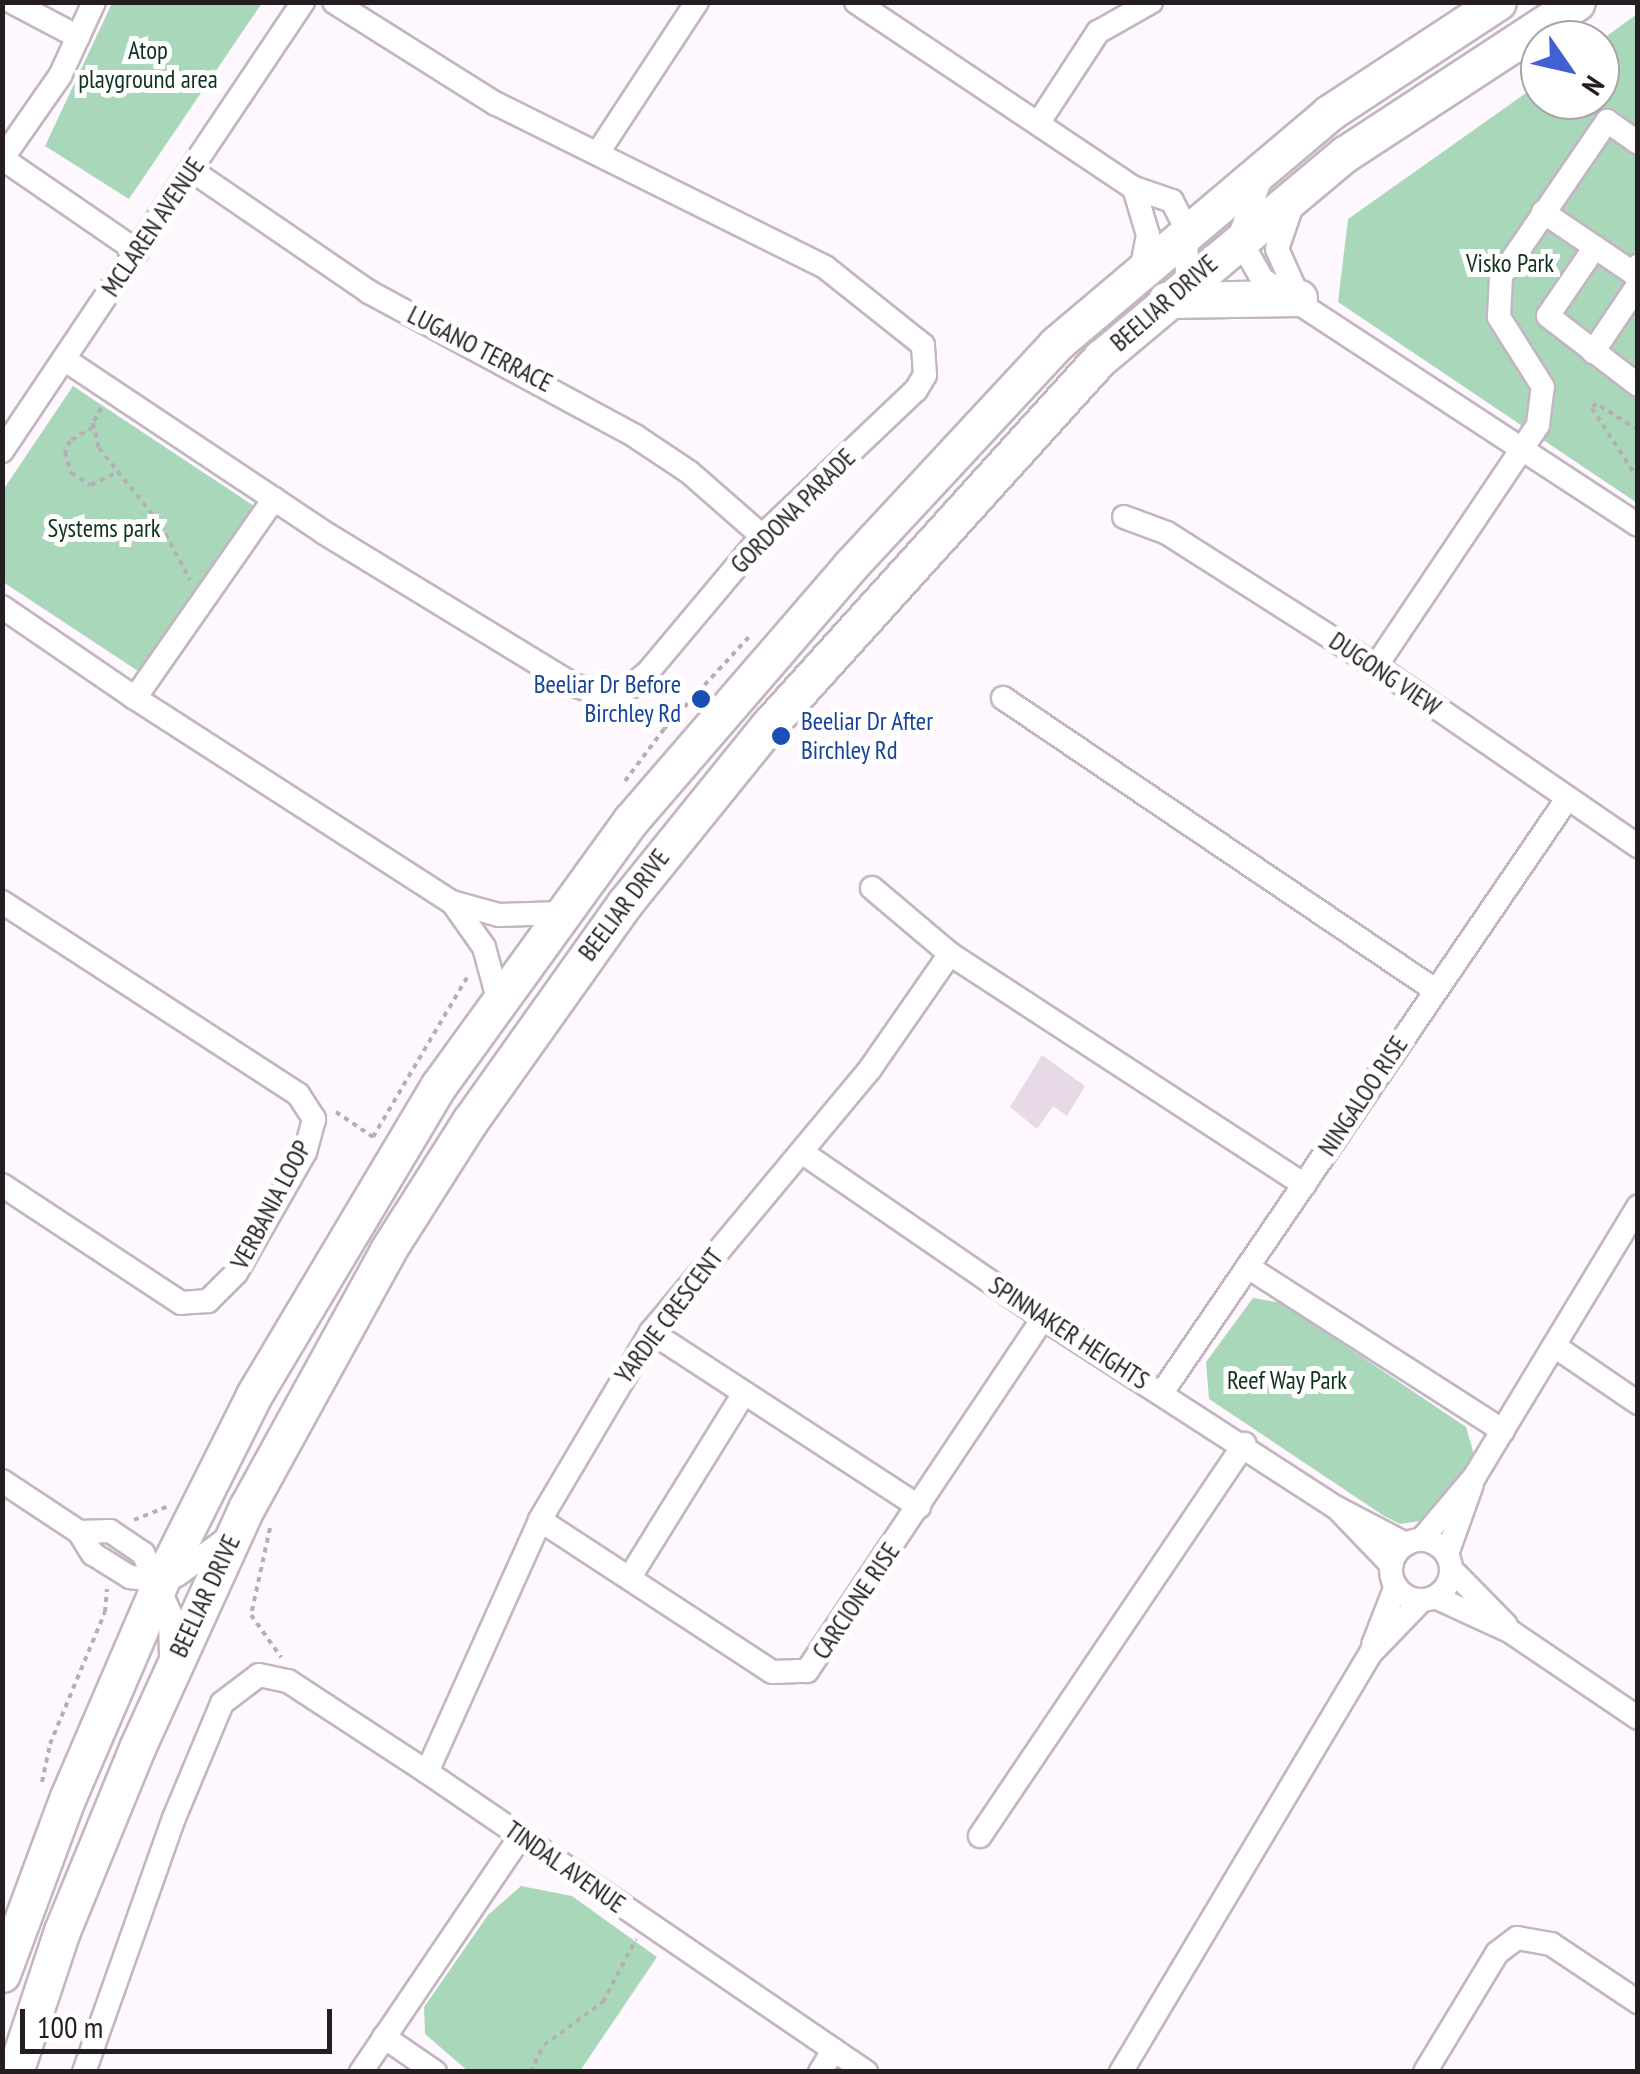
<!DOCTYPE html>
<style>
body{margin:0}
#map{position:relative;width:1640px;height:2074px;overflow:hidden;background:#fef8fe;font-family:"PT Sans Narrow",sans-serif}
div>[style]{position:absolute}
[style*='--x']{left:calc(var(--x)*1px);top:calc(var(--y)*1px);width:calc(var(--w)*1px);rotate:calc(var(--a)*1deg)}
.green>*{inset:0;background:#a8d8b9}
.building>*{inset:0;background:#e8d9e7}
.path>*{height:4px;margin-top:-2px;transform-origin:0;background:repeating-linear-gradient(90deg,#b5afb5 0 5px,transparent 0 10px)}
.roads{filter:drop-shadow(2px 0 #c3b5c2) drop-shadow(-2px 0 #c3b5c2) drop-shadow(0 2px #c3b5c2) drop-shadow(0 -2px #c3b5c2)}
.minor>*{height:22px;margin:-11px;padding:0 11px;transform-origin:11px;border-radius:11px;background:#fff}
.minor>.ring{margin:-11px;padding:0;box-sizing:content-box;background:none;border:22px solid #fff;border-radius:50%}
.highway>*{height:35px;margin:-17.5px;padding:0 17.5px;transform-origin:17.5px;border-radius:17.5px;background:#fff}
.dots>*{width:28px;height:28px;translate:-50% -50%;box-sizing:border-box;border:5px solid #fff;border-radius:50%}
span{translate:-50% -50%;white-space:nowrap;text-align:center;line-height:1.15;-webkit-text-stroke:10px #fff;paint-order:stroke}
.park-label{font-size:25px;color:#0f331f}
.street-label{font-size:25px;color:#241e23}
.transit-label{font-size:25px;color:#164399}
.right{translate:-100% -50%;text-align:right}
.left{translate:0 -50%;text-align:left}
.frame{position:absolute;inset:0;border:5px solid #241e23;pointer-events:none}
.north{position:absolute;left:1520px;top:20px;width:100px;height:100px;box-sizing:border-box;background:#fff;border:2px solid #a7a5a7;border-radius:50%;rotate:124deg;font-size:28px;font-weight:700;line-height:40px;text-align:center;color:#241e23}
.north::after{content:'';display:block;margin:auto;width:35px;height:45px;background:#4260d2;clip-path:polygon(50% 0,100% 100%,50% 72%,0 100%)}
.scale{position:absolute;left:20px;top:2009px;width:312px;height:45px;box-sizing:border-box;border:5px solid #241e23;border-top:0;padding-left:12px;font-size:30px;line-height:35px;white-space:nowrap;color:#241e23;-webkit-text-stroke:8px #fff;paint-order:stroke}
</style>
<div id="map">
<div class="green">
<div style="clip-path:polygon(112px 3px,262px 3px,129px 199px,45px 146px)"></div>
<div style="clip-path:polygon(1637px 14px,1637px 503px,1338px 302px,1348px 219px,1540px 83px,1540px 100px,1600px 100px,1600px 41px)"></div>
<div style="clip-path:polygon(73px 386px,254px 506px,141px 673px,3px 582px,3px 490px)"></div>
<div style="clip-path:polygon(1253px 1298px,1282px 1303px,1466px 1427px,1475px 1458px,1432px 1519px,1400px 1524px,1384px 1516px,1209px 1399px,1206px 1362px)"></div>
<div style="clip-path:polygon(521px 1886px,572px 1896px,657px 1957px,580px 2071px,468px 2071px,425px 2034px,424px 2007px,488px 1915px)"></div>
</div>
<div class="building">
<div style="clip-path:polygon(1042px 1055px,1085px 1086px,1067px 1116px,1053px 1106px,1037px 1129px,1010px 1107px)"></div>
</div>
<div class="path">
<div style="--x:101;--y:408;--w:17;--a:118"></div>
<div style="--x:93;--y:423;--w:26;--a:77"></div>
<div style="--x:99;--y:448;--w:99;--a:51.2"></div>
<div style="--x:161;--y:525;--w:62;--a:62.2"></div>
<div style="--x:93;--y:427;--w:27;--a:149"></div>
<div style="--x:70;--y:441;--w:12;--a:114"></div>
<div style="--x:65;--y:452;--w:22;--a:74"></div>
<div style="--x:71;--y:473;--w:23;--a:31"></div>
<div style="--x:91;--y:485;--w:32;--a:-26"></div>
<div style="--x:1638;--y:430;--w:50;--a:-147.3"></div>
<div style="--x:1596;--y:403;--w:6;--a:129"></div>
<div style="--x:1592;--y:408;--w:85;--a:57.1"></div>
<div style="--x:625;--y:781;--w:65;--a:-53.1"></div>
<div style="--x:664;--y:729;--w:125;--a:-47.3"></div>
<div style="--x:336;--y:1112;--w:45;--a:34"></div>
<div style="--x:373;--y:1137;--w:189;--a:-59.5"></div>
<div style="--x:134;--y:1520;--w:35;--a:-22"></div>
<div style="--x:270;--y:1528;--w:89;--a:102.3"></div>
<div style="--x:251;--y:1615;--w:52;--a:54.5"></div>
<div style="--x:42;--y:1782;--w:39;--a:-78"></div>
<div style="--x:50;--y:1744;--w:143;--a:-67.4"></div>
<div style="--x:105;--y:1612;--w:23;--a:-85"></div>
<div style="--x:530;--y:2072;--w:30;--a:-63"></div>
<div style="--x:544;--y:2045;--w:73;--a:-36.1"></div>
<div style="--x:603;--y:2002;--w:71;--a:-62.4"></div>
</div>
<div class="roads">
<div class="minor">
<div style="--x:12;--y:2;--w:75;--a:27.9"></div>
<div style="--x:856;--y:2;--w:334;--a:33.8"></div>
<div style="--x:1134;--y:188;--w:40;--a:18.9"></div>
<div style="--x:1172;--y:201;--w:31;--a:63"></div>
<div style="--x:1186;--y:229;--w:52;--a:88.9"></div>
<div style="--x:1039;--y:122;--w:108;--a:-56.8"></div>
<div style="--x:1098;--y:32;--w:61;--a:-29.5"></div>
<div style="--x:599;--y:151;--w:178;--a:-56.7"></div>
<div style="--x:2;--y:159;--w:101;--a:-55.1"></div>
<div style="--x:60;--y:76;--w:81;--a:-65.3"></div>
<div style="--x:3;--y:159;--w:163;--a:34.5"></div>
<div style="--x:191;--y:170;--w:216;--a:34.4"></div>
<div style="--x:369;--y:292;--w:302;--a:28.4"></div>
<div style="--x:635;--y:436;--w:65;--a:33.7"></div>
<div style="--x:689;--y:472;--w:97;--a:41.2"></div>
<div style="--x:1262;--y:175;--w:67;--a:110.1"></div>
<div style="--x:1239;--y:238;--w:47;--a:60.7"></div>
<div style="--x:1262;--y:279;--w:449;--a:33.2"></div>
<div style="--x:1134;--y:188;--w:49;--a:73.4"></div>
<div style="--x:1148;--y:235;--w:31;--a:101"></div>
<div style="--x:1294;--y:200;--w:52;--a:109.1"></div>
<div style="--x:1277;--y:249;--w:54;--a:65.8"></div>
<div style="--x:1543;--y:212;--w:109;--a:34.1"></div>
<div style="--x:1633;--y:273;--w:9;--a:-54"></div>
<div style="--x:1595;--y:247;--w:83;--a:124.3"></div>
<div style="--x:1548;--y:316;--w:113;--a:37.5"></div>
<div style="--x:1593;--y:352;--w:81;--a:-56.1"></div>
<div style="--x:64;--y:359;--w:311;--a:33.7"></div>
<div style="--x:323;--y:532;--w:294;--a:31.4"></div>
<div style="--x:574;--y:685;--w:33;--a:20"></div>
<div style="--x:605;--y:696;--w:25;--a:-18"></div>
<div style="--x:629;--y:688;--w:25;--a:-40"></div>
<div style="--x:648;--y:672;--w:177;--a:-50"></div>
<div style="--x:762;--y:536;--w:212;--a:-43.5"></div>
<div style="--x:916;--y:390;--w:17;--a:-59"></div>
<div style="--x:925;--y:375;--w:30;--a:-94"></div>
<div style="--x:923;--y:345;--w:125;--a:-141.5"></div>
<div style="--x:825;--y:267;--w:367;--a:-153.6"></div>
<div style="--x:496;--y:104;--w:191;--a:-147.8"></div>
<div style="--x:2;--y:451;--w:541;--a:-56.16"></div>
<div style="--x:1124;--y:517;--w:46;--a:20.4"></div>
<div style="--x:1167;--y:533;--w:248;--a:32.5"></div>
<div style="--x:1376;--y:666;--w:318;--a:34.5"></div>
<div style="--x:2;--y:607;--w:161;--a:34.4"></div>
<div style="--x:135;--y:698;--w:243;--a:-55.1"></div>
<div style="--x:1376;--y:666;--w:290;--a:-56.1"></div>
<div style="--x:1538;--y:425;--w:38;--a:-83"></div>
<div style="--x:1543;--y:387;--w:83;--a:-122.2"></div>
<div style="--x:1499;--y:317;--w:41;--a:-87.2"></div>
<div style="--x:1501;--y:276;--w:188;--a:-55.6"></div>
<div style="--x:1607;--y:121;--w:38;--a:35"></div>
<div style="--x:135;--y:698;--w:377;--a:32.8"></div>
<div style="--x:452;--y:902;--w:49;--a:15.5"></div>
<div style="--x:499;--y:915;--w:63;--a:-1.8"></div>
<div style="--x:1003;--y:698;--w:521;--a:34.06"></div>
<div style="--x:872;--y:888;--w:102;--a:40.2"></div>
<div style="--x:950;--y:954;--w:423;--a:33.1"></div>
<div style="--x:2;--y:902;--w:353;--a:33"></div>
<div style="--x:298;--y:1094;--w:30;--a:57"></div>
<div style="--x:314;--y:1119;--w:34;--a:105"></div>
<div style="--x:305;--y:1152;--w:139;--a:119.7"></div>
<div style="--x:236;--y:1273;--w:40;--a:135"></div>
<div style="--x:208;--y:1301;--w:27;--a:176"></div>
<div style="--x:181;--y:1303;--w:214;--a:-146.6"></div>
<div style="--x:452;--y:902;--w:55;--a:54.6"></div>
<div style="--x:484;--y:947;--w:54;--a:74.9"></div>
<div style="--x:803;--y:1153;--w:291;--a:34.5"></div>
<div style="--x:1043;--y:1318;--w:350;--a:32.9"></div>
<div style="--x:1337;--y:1508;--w:78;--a:27.6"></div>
<div style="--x:1248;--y:1267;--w:303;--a:32.7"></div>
<div style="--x:651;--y:1332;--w:320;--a:33.1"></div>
<div style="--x:1556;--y:1347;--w:99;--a:34.3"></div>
<div style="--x:1161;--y:1394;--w:720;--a:-55.69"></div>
<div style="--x:2;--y:1481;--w:92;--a:33.5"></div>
<div style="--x:79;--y:1532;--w:26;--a:58"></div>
<div style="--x:93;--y:1554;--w:44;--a:31.9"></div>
<div style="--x:130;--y:1577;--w:31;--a:7"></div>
<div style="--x:161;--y:1581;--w:17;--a:-21"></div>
<div style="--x:177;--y:1575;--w:63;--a:-36"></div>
<div style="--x:1339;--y:1510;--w:76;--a:46.1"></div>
<div style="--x:540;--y:1520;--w:277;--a:33.2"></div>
<div style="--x:772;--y:1672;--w:35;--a:-2"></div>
<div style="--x:807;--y:1671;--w:425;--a:-56.2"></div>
<div style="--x:79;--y:1532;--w:31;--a:-2"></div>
<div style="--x:110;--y:1531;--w:40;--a:34"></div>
<div style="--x:143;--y:1553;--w:66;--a:65.8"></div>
<div style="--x:170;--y:1613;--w:45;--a:88.7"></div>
<div class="ring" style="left:1391px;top:1540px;width:38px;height:38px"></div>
<div style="--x:1421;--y:1540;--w:84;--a:-49.8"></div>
<div style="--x:1475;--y:1476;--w:315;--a:-58.8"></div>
<div style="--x:1447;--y:1554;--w:74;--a:-70.3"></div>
<div style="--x:1451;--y:1569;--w:78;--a:45.5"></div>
<div style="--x:630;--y:1577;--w:216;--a:-58.2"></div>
<div style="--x:1435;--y:1597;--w:84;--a:24.7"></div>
<div style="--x:1511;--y:1632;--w:153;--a:34.1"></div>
<div style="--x:1373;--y:1645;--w:63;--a:-68.7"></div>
<div style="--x:427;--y:1772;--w:276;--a:-65.8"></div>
<div style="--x:540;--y:1520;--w:218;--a:-59.4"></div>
<div style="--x:651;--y:1332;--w:342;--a:-50.2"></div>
<div style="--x:870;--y:1069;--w:140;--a:-55.2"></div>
<div style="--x:980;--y:1836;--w:473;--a:-56"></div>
<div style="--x:384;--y:2037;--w:62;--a:34.5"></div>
<div style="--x:84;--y:2072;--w:269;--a:-70.5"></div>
<div style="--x:174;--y:1818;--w:125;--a:-67.3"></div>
<div style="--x:222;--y:1703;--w:46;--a:-37.1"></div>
<div style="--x:259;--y:1675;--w:30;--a:12"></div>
<div style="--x:288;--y:1681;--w:166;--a:33.2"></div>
<div style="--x:427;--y:1772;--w:532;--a:34.35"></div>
<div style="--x:361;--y:2072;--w:285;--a:-55.9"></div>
<div style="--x:820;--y:2072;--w:26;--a:-58"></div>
<div style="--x:1121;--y:2072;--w:488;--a:-59.2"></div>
<div style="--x:1371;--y:1653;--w:72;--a:-46.1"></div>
<div style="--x:1425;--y:2072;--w:139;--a:-58.8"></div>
<div style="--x:1497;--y:1953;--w:25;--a:-37"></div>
<div style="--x:1517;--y:1938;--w:35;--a:10"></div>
<div style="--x:1551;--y:1944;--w:105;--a:33.7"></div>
</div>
<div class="highway">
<div style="--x:1166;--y:300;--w:133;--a:-0.9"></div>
<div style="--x:2;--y:1974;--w:189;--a:-69.6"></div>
<div style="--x:68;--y:1797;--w:235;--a:-66.7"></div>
<div style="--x:161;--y:1581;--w:208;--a:-63.4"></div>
<div style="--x:254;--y:1395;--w:361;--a:-59.2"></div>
<div style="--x:439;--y:1085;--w:327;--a:-54.1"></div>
<div style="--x:631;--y:820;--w:335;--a:-49.2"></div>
<div style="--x:850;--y:566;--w:303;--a:-47.1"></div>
<div style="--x:1056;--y:344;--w:358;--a:-40.2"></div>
<div style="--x:1329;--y:113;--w:202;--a:-33.3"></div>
<div style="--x:15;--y:2072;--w:149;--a:-71.6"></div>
<div style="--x:62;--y:1931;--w:198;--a:-67.7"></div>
<div style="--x:137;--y:1748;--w:265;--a:-65.5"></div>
<div style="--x:247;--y:1507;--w:293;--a:-61.2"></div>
<div style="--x:388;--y:1250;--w:153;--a:-57.6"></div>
<div style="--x:470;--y:1121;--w:267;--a:-54.6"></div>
<div style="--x:625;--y:903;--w:228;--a:-51.1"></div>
<div style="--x:768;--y:726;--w:498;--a:-47.9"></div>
<div style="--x:1102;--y:357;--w:317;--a:-39.9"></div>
<div style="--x:1345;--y:154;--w:277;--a:-33.2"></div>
</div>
</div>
<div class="dots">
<div style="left:701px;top:699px;background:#1a4fb4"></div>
<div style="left:781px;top:736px;background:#1a4fb4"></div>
</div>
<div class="park-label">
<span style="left:148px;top:65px">Atop<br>playground area</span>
<span style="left:1510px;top:263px">Visko Park</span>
<span style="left:104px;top:528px">Systems park</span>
<span style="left:1287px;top:1380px">Reef Way Park</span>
</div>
<div class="street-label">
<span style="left:153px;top:227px;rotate:-56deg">MCLAREN AVENUE</span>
<span style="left:1164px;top:303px;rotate:-41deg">BEELIAR DRIVE</span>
<span style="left:480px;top:349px;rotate:27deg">LUGANO TERRACE</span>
<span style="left:793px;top:511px;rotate:-45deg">GORDONA PARADE</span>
<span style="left:1385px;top:674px;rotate:34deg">DUGONG VIEW</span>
<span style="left:624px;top:905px;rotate:-53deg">BEELIAR DRIVE</span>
<span style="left:1363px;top:1096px;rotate:-56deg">NINGALOO RISE</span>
<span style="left:271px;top:1205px;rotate:-62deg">VERBANIA LOOP</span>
<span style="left:669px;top:1316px;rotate:-53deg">YARDIE CRESCENT</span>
<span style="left:1069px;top:1333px;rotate:33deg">SPINNAKER HEIGHTS</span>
<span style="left:205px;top:1596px;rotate:-65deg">BEELIAR DRIVE</span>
<span style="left:856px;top:1601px;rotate:-56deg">CARCIONE RISE</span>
<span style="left:565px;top:1867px;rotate:35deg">TINDAL AVENUE</span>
</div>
<div class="transit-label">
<span class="right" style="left:681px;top:699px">Beeliar Dr Before<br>Birchley Rd</span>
<span class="left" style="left:801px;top:736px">Beeliar Dr After<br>Birchley Rd</span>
</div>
<div class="frame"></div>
<div class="north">N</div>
<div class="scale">100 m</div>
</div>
